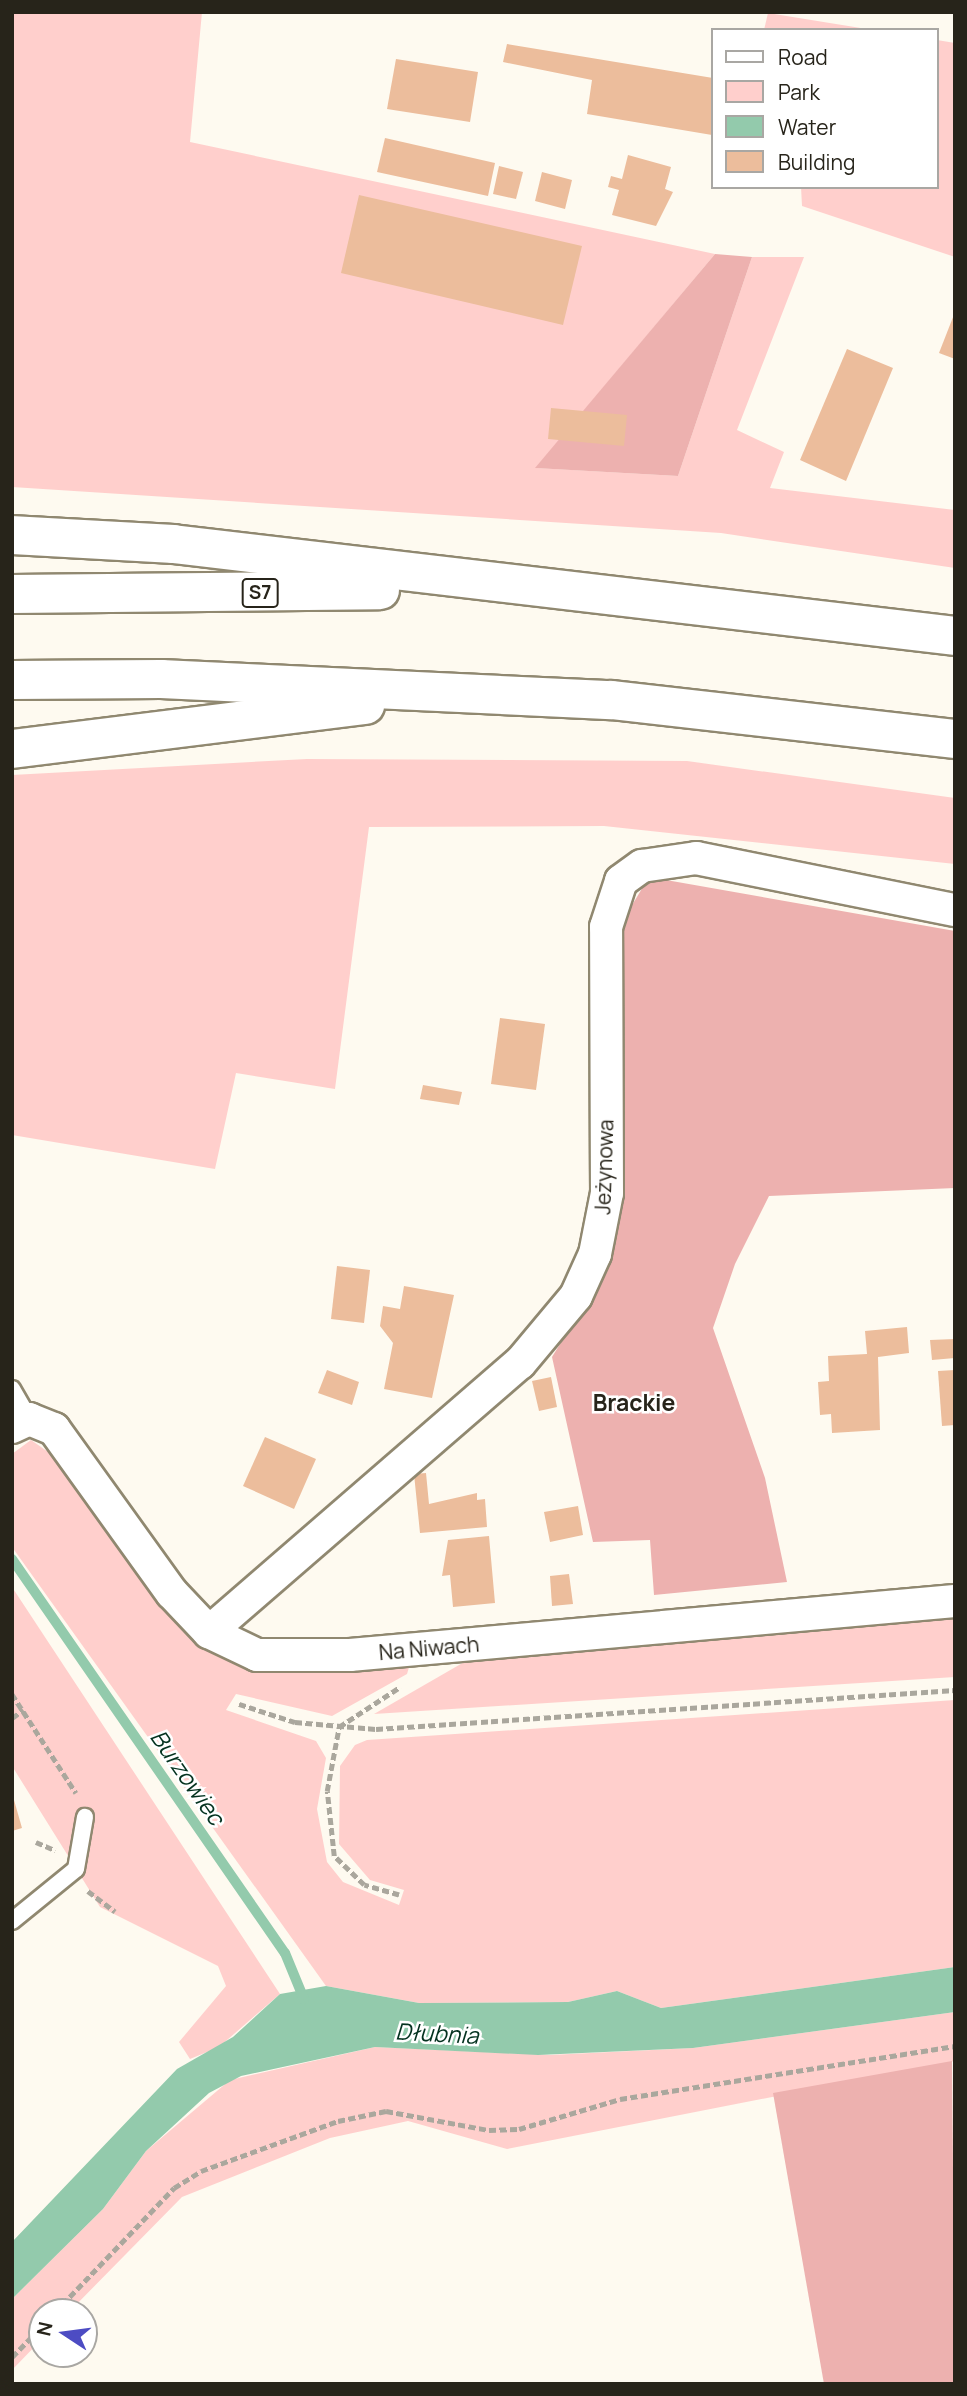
<!DOCTYPE html>
<meta charset="utf-8">
<style>
body{margin:0}
#map{position:relative;width:967px;height:2396px;overflow:hidden;background:#fefaf0;font-family:Manrope,sans-serif}
div>[style]{position:absolute}
[style*='--x']{left:calc(var(--x)*1px);top:calc(var(--y)*1px);width:calc(var(--w)*1px);rotate:calc(var(--a)*1deg)}
.green>*{inset:0;background:#ffcfcc}
.forest>*{inset:0;background:#edb1af}
.water>*{inset:0;background:#93caac}
.stream>*{height:10px;margin:-5px;padding:0 5px;transform-origin:5px;border-radius:5px;background:#93caac}
.building>*{inset:0;background:#ecbd9c}
.path>*{height:4.5px;margin-top:-2.25px;transform-origin:0;background:repeating-linear-gradient(90deg,#aaa79d 0 7px,transparent 0 10.5px)}
.roads{filter:drop-shadow(2px 0 #908870) drop-shadow(-2px 0 #908870) drop-shadow(0 2px #908870) drop-shadow(0 -2px #908870)}
.service>*{height:16px;margin:-8px;padding:0 8px;transform-origin:8px;border-radius:8px;background:#fff}
.minor>*{height:32px;margin:-16px;padding:0 16px;transform-origin:16px;border-radius:16px;background:#fff}
.motorway>*{height:38px;margin:-19px;padding:0 19px;transform-origin:19px;border-radius:19px;background:#fff}
span{translate:-50% -50%;white-space:nowrap;text-align:center;line-height:1.15;-webkit-text-stroke:5px #fff;paint-order:stroke}
.shield-label span{padding:2px 5px;background:#fff;border:2px solid;border-radius:5px;-webkit-text-stroke-width:0}
.shield-label{font-size:19px;color:#27241a;font-weight:700}
.street-label{font-size:21px;color:#27241a}
.neighbourhood-label{font-size:23px;color:#27241a;font-weight:700}
.water-label{font-size:23px;color:#04321f;font-style:italic}
.frame{position:absolute;inset:0;border:14px solid #27241a;pointer-events:none}
.legend{position:absolute;left:711px;top:28px;width:228px;height:161px;box-sizing:border-box;background:#fff;border:2px solid #a9a7a3;margin:0;padding:9px 12px;list-style:none;font-size:21px;color:#27241a}
.legend li{display:flex;align-items:center;gap:14px;height:35px}
.legend b{width:35px;border:2px solid #a9a7a3}
.north{position:absolute;left:28px;top:2298px;width:70px;height:70px;box-sizing:border-box;background:#fff;border:2px solid #a9a7a3;border-radius:50%;rotate:283deg;font-size:19px;font-weight:700;line-height:28px;text-align:center;color:#27241a}
.north::after{content:'';display:block;margin:auto;width:24px;height:32px;background:#4d4cc3;clip-path:polygon(50% 0,100% 100%,50% 72%,0 100%)}
</style>
<div id="map">
<div class="green">
<div style="clip-path:polygon(12px 12px,202px 12px,190px 142px,715px 254px,536px 468px,678px 476px,752px 257px,804px 257px,737px 430px,784px 452px,770px 488px,955px 510px,955px 568px,721px 533px,12px 487px)"></div>
<div style="clip-path:polygon(768px 13px,873px 30px,764px 30px)"></div>
<div style="clip-path:polygon(937px 40px,955px 43px,955px 257px,802px 206px,801px 187px,937px 187px)"></div>
<div style="clip-path:polygon(307px 759px,687px 761px,955px 798px,955px 864px,604px 826px,369px 827px,335px 1089px,236px 1073px,215px 1169px,12px 1135px,12px 775px)"></div>
<div style="clip-path:polygon(31px 1440px,54px 1456px,137px 1571px,215px 1654px,264px 1672px,410px 1664px,407px 1674px,332px 1716px,236px 1694px,226px 1710px,316px 1741px,326px 1758px,317px 1809px,327px 1862px,343px 1882px,399px 1905px,404px 1890px,370px 1880px,339px 1844px,340px 1766px,355px 1745px,367px 1740px,955px 1700px,955px 1967px,661px 2008px,617px 1991px,568px 2002px,419px 2003px,326px 1986px,12px 1547px,12px 1454px)"></div>
<div style="clip-path:polygon(12px 1587px,280px 1994px,219px 2047px,190px 2059px,179px 2042px,226px 1986px,218px 1966px,100px 1907px,12px 1766px)"></div>
<div style="clip-path:polygon(955px 1617px,955px 1677px,374px 1714px,466px 1661px)"></div>
<div style="clip-path:polygon(955px 2012px,955px 2061px,507px 2149px,408px 2121px,330px 2138px,182px 2197px,69px 2312px,42px 2312px,42px 2339px,12px 2370px,12px 2299px,103px 2209px,146px 2151px,230px 2080px,375px 2047px,550px 2055px,693px 2048px)"></div>
</div>
<div class="forest">
<div style="clip-path:polygon(715px 254px,752px 257px,678px 476px,535px 468px)"></div>
<div style="clip-path:polygon(649px 877px,955px 931px,955px 1188px,769px 1196px,735px 1264px,713px 1328px,765px 1478px,787px 1582px,654px 1595px,650px 1540px,593px 1542px,552px 1357px,589px 1297px,614px 935px)"></div>
<div style="clip-path:polygon(952px 2061px,955px 2384px,824px 2384px,773px 2093px)"></div>
</div>
<div class="water">
<div style="clip-path:polygon(955px 1967px,955px 2012px,693px 2048px,538px 2055px,375px 2047px,241px 2076px,209px 2093px,146px 2151px,103px 2209px,12px 2299px,12px 2242px,177px 2069px,233px 2037px,280px 1994px,326px 1986px,419px 2003px,568px 2002px,617px 1991px,661px 2008px)"></div>
</div>
<div class="stream">
<div style="--x:12;--y:1559;--w:479;--a:55.3"></div>
<div style="--x:285;--y:1953;--w:50;--a:67.6"></div>
</div>
<div class="building">
<div style="clip-path:polygon(507px 44px,713px 78px,712px 135px,587px 114px,592px 80px,503px 62px)"></div>
<div style="clip-path:polygon(396px 59px,478px 72px,470px 122px,387px 109px)"></div>
<div style="clip-path:polygon(385px 138px,495px 163px,488px 196px,377px 172px)"></div>
<div style="clip-path:polygon(628px 155px,671px 167px,665px 189px,673px 192px,656px 226px,612px 215px,619px 190px,608px 187px,611px 176px,622px 179px)"></div>
<div style="clip-path:polygon(499px 166px,523px 172px,516px 199px,493px 194px)"></div>
<div style="clip-path:polygon(542px 172px,572px 180px,565px 209px,535px 201px)"></div>
<div style="clip-path:polygon(359px 195px,582px 246px,563px 325px,341px 273px)"></div>
<div style="clip-path:polygon(955px 312px,955px 359px,939px 353px)"></div>
<div style="clip-path:polygon(847px 349px,893px 368px,846px 481px,800px 460px)"></div>
<div style="clip-path:polygon(551px 408px,627px 415px,624px 446px,548px 439px)"></div>
<div style="clip-path:polygon(500px 1018px,545px 1024px,536px 1090px,491px 1084px)"></div>
<div style="clip-path:polygon(423px 1085px,462px 1092px,459px 1105px,420px 1099px)"></div>
<div style="clip-path:polygon(337px 1266px,370px 1270px,364px 1323px,331px 1319px)"></div>
<div style="clip-path:polygon(404px 1286px,454px 1295px,432px 1398px,384px 1389px,393px 1343px,380px 1326px,383px 1306px,400px 1309px)"></div>
<div style="clip-path:polygon(907px 1327px,909px 1353px,878px 1357px,880px 1430px,832px 1433px,831px 1414px,820px 1415px,818px 1382px,829px 1381px,828px 1356px,867px 1354px,865px 1331px)"></div>
<div style="clip-path:polygon(955px 1339px,955px 1358px,932px 1360px,930px 1340px)"></div>
<div style="clip-path:polygon(327px 1370px,359px 1382px,352px 1405px,318px 1393px)"></div>
<div style="clip-path:polygon(955px 1370px,955px 1425px,942px 1426px,938px 1371px)"></div>
<div style="clip-path:polygon(551px 1377px,557px 1407px,539px 1411px,532px 1381px)"></div>
<div style="clip-path:polygon(265px 1437px,316px 1459px,294px 1509px,243px 1486px)"></div>
<div style="clip-path:polygon(426px 1473px,429px 1504px,477px 1493px,477px 1500px,485px 1499px,487px 1527px,420px 1533px,414px 1474px)"></div>
<div style="clip-path:polygon(578px 1506px,583px 1535px,550px 1542px,544px 1512px)"></div>
<div style="clip-path:polygon(489px 1536px,495px 1603px,453px 1607px,450px 1575px,442px 1576px,448px 1540px)"></div>
<div style="clip-path:polygon(569px 1574px,573px 1604px,552px 1606px,550px 1576px)"></div>
<div style="clip-path:polygon(12px 1793px,22px 1828px,12px 1831px)"></div>
</div>
<div class="path">
<div style="--x:12;--y:1694;--w:118;--a:57.1"></div>
<div style="--x:239;--y:1704;--w:59;--a:17.8"></div>
<div style="--x:295;--y:1722;--w:81;--a:4.9"></div>
<div style="--x:376;--y:1729;--w:580;--a:-3.85"></div>
<div style="--x:12;--y:1718;--w:14;--a:-36"></div>
<div style="--x:36;--y:1842;--w:21;--a:23"></div>
<div style="--x:88;--y:1891;--w:34;--a:37"></div>
<div style="--x:399;--y:1895;--w:36;--a:-164"></div>
<div style="--x:364;--y:1885;--w:42;--a:-136"></div>
<div style="--x:334;--y:1856;--w:65;--a:-96.1"></div>
<div style="--x:327;--y:1791;--w:65;--a:-79.4"></div>
<div style="--x:339;--y:1727;--w:73;--a:-33.3"></div>
<div style="--x:55;--y:2312;--w:172;--a:-46.2"></div>
<div style="--x:174;--y:2188;--w:32;--a:-32"></div>
<div style="--x:201;--y:2171;--w:146;--a:-20.1"></div>
<div style="--x:338;--y:2121;--w:49;--a:-11.8"></div>
<div style="--x:386;--y:2111;--w:105;--a:10.5"></div>
<div style="--x:489;--y:2130;--w:30;--a:-2"></div>
<div style="--x:519;--y:2129;--w:105;--a:-16.5"></div>
<div style="--x:620;--y:2099;--w:339;--a:-9"></div>
<div style="--x:12;--y:2357;--w:43;--a:-45.9"></div>
</div>
<div class="roads">
<div class="service">
<div style="--x:12;--y:1389;--w:34;--a:60"></div>
<div style="--x:12;--y:1921;--w:82;--a:-39.1"></div>
<div style="--x:76;--y:1869;--w:53;--a:-80.2"></div>
</div>
<div class="minor">
<div style="--x:12;--y:1427;--w:19;--a:-25"></div>
<div style="--x:29;--y:1419;--w:27;--a:22"></div>
<div style="--x:54;--y:1429;--w:202;--a:54.3"></div>
<div style="--x:172;--y:1593;--w:54;--a:46.5"></div>
<div style="--x:209;--y:1632;--w:53;--a:25.6"></div>
<div style="--x:257;--y:1655;--w:93;--a:0"></div>
<div style="--x:350;--y:1655;--w:607;--a:-5.1"></div>
<div style="--x:209;--y:1632;--w:411;--a:-40.9"></div>
<div style="--x:520;--y:1363;--w:87;--a:-50.1"></div>
<div style="--x:576;--y:1296;--w:46;--a:-65.7"></div>
<div style="--x:595;--y:1254;--w:62;--a:-78.9"></div>
<div style="--x:607;--y:1193;--w:266;--a:-90.2"></div>
<div style="--x:606;--y:927;--w:48;--a:-71.9"></div>
<div style="--x:621;--y:881;--w:26;--a:-36"></div>
<div style="--x:642;--y:866;--w:55;--a:-8.4"></div>
<div style="--x:696;--y:858;--w:264;--a:11.4"></div>
</div>
<div class="motorway">
<div style="--x:12;--y:535;--w:161;--a:3.2"></div>
<div style="--x:173;--y:544;--w:787;--a:6.71"></div>
<div style="--x:12;--y:594;--w:368;--a:-0.6"></div>
<div style="--x:12;--y:680;--w:149;--a:-0.4"></div>
<div style="--x:161;--y:679;--w:451;--a:2.7"></div>
<div style="--x:612;--y:700;--w:345;--a:6.5"></div>
<div style="--x:12;--y:749;--w:356;--a:-7.1"></div>
</div>
</div>
<div class="shield-label">
<span style="left:260px;top:593px">S7</span>
</div>
<div class="street-label">
<span style="left:604px;top:1167px;rotate:-88deg">Jeżynowa</span>
<span style="left:429px;top:1648px;rotate:-5deg">Na Niwach</span>
</div>
<div class="neighbourhood-label">
<span style="left:634px;top:1402px">Brackie</span>
</div>
<div class="water-label">
<span style="left:188px;top:1777px;rotate:55deg">Burzowiec</span>
<span style="left:437px;top:2033px;rotate:3deg">Dłubnia</span>
</div>
<div class="frame"></div>
<ul class="legend">
<li><b style="height:9px;background:#fff"></b>Road</li>
<li><b style="height:19px;background:#ffcfcc"></b>Park</li>
<li><b style="height:19px;background:#93caac"></b>Water</li>
<li><b style="height:19px;background:#ecbd9c"></b>Building</li>
</ul>
<div class="north">N</div>
</div>
